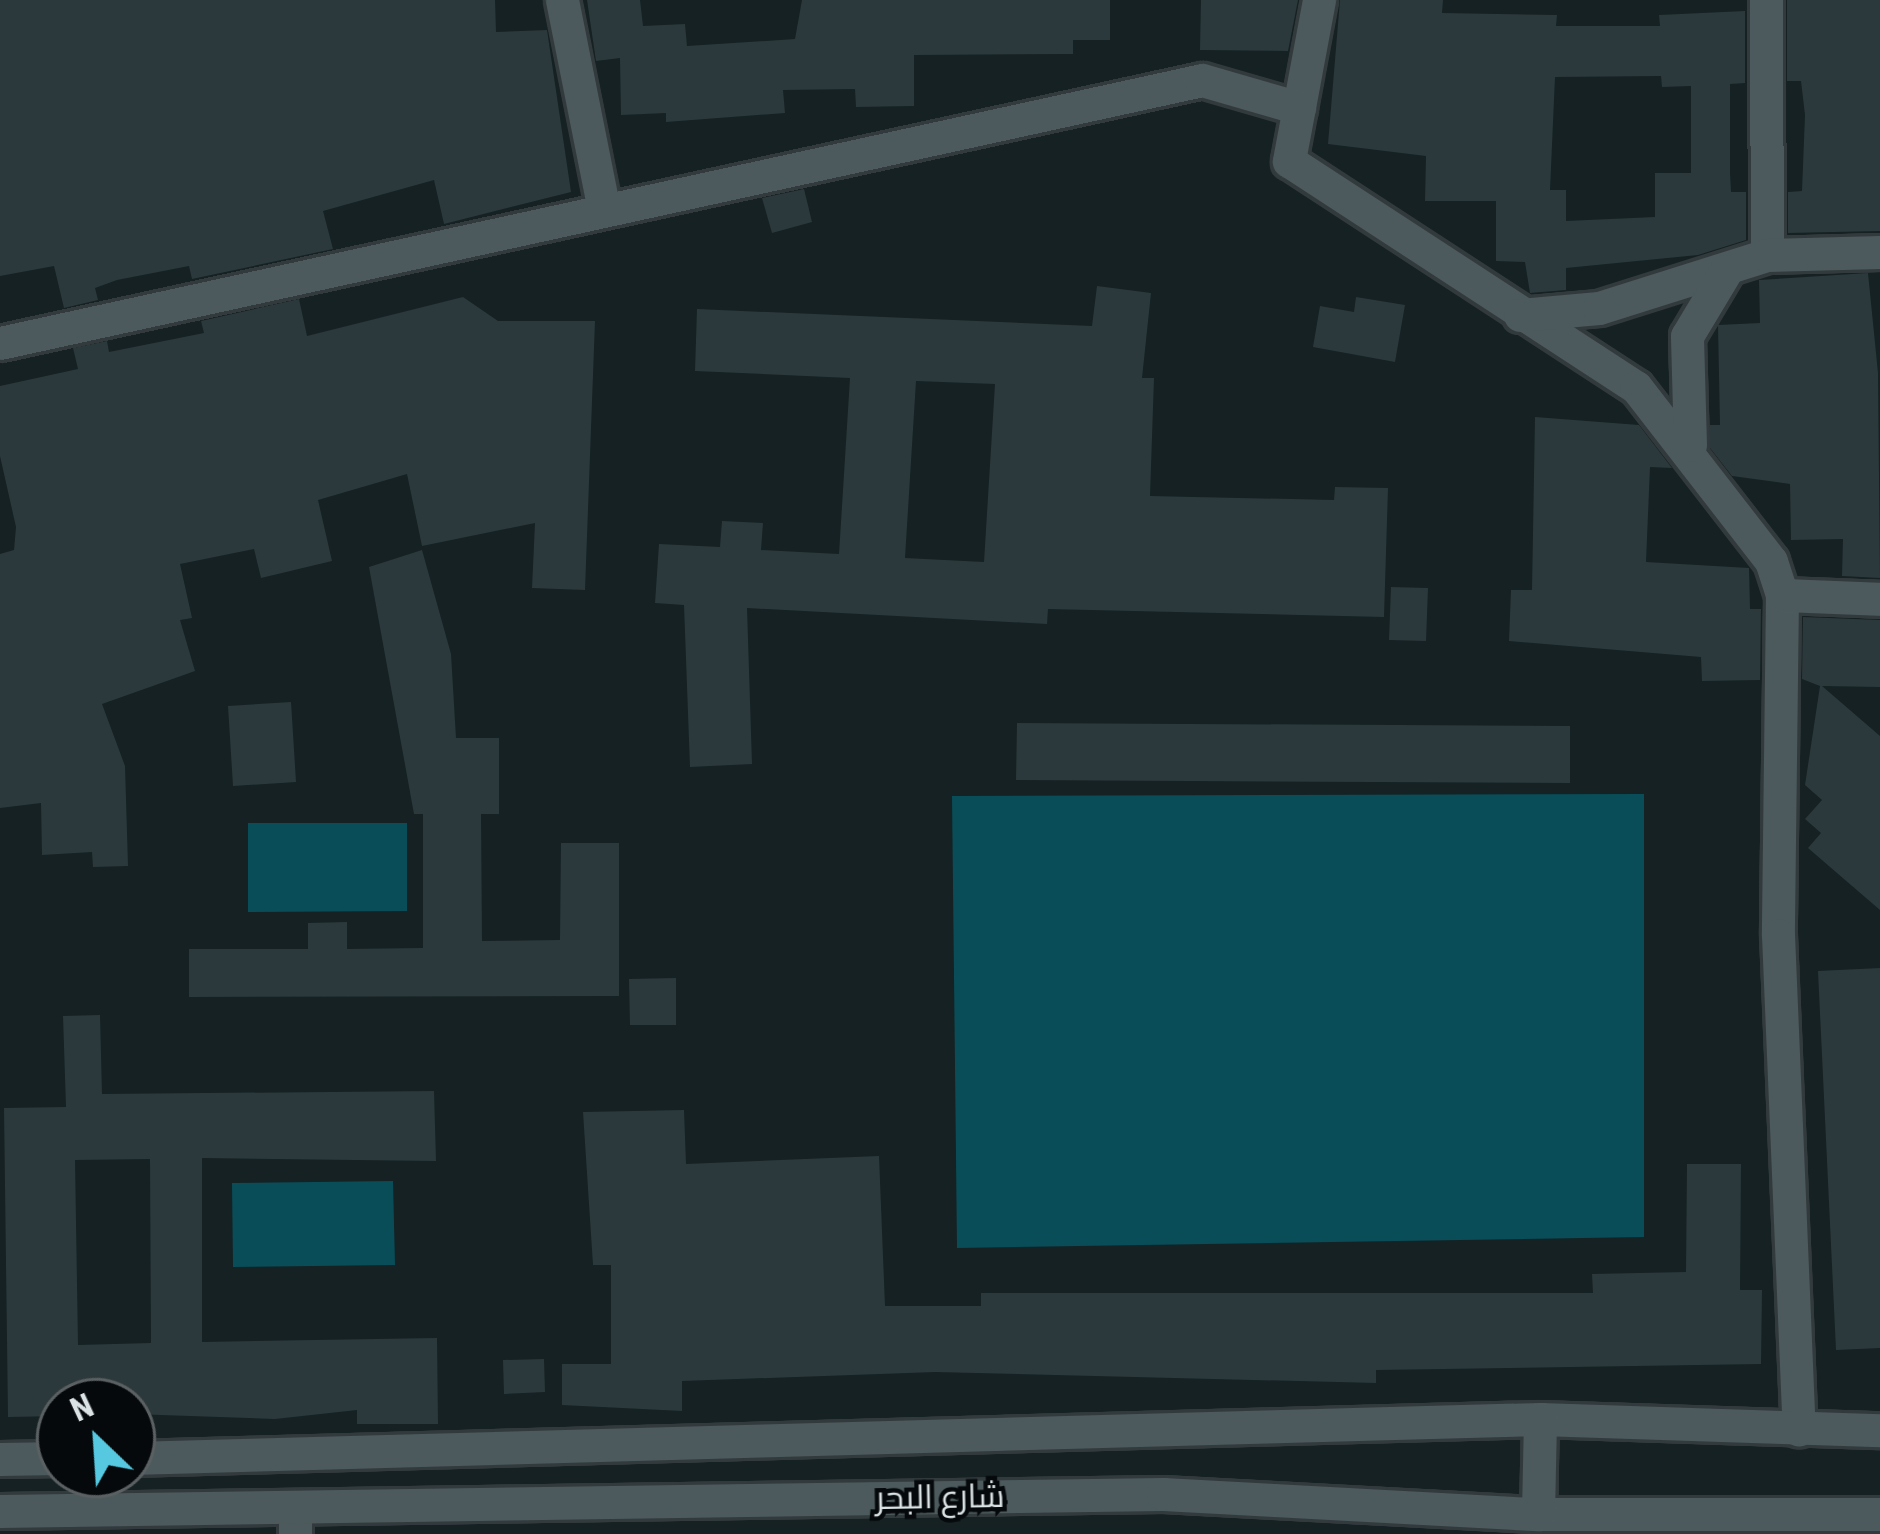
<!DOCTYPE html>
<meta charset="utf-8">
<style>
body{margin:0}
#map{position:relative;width:1880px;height:1534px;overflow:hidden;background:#152123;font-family:"Roboto Condensed",Cairo,sans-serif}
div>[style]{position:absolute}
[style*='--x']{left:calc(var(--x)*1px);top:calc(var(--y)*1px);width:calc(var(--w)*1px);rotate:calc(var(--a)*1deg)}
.green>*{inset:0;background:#094d58}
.building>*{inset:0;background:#2c393c}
.roads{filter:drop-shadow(3px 0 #323a3d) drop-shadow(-3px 0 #323a3d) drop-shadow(0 3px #323a3d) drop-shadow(0 -3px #323a3d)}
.minor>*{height:33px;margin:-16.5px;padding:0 16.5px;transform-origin:16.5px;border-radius:16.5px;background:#4c5a5d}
.tertiary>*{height:33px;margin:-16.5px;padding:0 16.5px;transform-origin:16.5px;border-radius:16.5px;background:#4c5a5d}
.secondary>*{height:33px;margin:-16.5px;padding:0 16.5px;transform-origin:16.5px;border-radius:16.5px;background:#4c5a5d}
span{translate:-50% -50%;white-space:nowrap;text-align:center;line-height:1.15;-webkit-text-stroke:9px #05090b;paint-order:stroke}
.street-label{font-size:33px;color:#dbe3e5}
.north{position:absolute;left:36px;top:1378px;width:120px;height:120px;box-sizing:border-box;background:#05090b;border:3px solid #5b6062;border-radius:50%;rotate:335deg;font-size:33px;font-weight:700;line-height:48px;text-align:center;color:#dbe3e5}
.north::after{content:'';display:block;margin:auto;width:42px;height:54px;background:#56c9e0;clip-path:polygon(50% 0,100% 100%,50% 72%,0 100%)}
</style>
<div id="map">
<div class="green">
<div style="clip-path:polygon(1644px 794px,1644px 1237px,957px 1248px,952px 796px)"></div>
<div style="clip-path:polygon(248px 823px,407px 823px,407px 911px,248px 912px)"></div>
<div style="clip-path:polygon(393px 1181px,395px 1265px,233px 1267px,232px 1183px)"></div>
</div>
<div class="building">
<div style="clip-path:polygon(0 0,495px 0,496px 32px,547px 30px,571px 192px,444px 224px,434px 180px,323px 211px,333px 249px,192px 279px,189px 266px,117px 280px,95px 288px,98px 300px,64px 308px,54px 266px,0 276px)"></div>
<div style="clip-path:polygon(587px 0,640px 0,643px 26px,685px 24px,687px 46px,795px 39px,802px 0,1110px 0,1110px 40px,1073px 40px,1073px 54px,914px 55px,914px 106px,856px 107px,855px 89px,783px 90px,785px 113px,666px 122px,666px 113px,621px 115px,620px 58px,596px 61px)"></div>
<div style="clip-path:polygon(1201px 0,1298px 0,1288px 51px,1200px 50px)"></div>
<div style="clip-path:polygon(evenodd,1340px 0,1443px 0,1442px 13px,1557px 15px,1556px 26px,1660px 26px,1659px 15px,1745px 11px,1745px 83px,1730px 84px,1730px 173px,1731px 192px,1746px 192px,1746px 240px,1698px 255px,1566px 268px,1566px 290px,1530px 293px,1525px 262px,1496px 261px,1496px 201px,1425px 201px,1426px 156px,1328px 144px,1340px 0,1661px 76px,1662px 87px,1691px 86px,1691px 173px,1655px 173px,1655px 217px,1566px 221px,1566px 190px,1550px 190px,1555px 77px,1661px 76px)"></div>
<div style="clip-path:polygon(1787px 0,1880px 0,1880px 231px,1788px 233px,1788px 192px,1802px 191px,1805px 115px,1801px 81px,1787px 81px)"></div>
<div style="clip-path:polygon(804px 189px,812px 222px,772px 233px,762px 198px)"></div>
<div style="clip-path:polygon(1868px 273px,1878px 373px,1880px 578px,1842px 576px,1843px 539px,1791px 540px,1790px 484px,1732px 476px,1710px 448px,1710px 425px,1720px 425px,1718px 325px,1760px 323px,1759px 280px)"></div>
<div style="clip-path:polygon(evenodd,1097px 286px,1151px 293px,1142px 378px,1154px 378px,1150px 496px,1334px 500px,1335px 487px,1388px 488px,1384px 617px,1048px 609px,1047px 624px,747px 608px,752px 764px,690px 767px,684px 605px,655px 603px,659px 544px,720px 547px,722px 521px,763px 523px,761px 550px,839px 554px,850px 378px,695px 371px,697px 309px,1092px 326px,1097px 286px,916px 381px,995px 384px,984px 562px,905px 558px,916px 381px)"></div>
<div style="clip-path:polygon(463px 297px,498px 321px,595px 321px,585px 590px,532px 588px,535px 523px,422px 546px,407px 474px,318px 500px,332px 561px,261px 578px,254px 549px,180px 564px,192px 618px,180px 620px,195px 671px,102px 704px,125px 766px,128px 866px,93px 867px,92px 852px,42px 855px,41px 803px,0 808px,0 554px,14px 550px,16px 527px,0 456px,0 386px,78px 369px,73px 348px,107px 341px,109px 352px,204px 333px,201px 321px,299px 299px,307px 336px)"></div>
<div style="clip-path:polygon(1356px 297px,1405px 305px,1395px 362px,1313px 347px,1320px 306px,1354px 312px)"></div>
<div style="clip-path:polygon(1535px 417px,1639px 425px,1672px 468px,1650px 467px,1646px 562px,1749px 568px,1750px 609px,1761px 609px,1760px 680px,1702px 681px,1701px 657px,1509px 641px,1511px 590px,1532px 590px)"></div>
<div style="clip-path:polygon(422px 550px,451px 654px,456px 738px,499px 738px,499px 814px,481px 814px,482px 941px,560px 940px,561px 843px,619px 843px,619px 996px,189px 997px,189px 949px,308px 949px,308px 923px,347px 922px,347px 949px,423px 948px,423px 814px,414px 814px,369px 567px)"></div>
<div style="clip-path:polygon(1391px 587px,1428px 588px,1426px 641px,1389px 640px)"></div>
<div style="clip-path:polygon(1803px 617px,1880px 620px,1880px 687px,1822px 686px,1880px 736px,1880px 910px,1808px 848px,1821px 833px,1805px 819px,1822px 800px,1805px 785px,1820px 686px,1802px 679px)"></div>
<div style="clip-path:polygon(291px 702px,296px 782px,233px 786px,228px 706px)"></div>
<div style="clip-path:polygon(1017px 723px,1570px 726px,1570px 783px,1016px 780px)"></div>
<div style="clip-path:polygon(1880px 968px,1880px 1348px,1836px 1350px,1818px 971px)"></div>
<div style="clip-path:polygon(676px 978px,676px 1025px,630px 1025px,629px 979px)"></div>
<div style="clip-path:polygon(evenodd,100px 1015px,102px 1094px,434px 1091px,436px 1161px,202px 1158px,202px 1342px,437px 1338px,438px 1424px,357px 1424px,357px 1410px,275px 1419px,132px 1414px,132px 1402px,60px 1402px,60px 1416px,8px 1417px,4px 1108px,66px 1107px,63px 1016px,100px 1015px,150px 1159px,151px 1343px,78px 1345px,75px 1160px,150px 1159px)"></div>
<div style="clip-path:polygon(684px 1110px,686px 1164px,879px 1156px,885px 1306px,981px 1306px,981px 1293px,1593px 1293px,1592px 1274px,1686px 1272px,1687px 1164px,1741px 1164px,1740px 1290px,1762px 1290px,1761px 1364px,1376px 1370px,1376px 1383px,935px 1372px,682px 1381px,682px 1411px,562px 1405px,562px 1364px,611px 1364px,611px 1265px,593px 1265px,583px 1112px)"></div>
<div style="clip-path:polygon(544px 1359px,545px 1392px,504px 1394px,503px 1360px)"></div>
</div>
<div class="roads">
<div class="minor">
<div style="--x:562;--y:0;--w:210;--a:78.7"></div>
<div style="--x:1319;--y:0;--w:164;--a:100.6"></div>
<div style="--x:1289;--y:161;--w:414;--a:33.1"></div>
<div style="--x:1636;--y:387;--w:220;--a:52.2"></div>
<div style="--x:1771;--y:561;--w:36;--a:72"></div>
<div style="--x:1782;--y:595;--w:340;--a:90.7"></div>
<div style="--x:1778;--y:935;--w:495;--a:87.6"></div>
<div style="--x:1766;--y:0;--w:255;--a:89.8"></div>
<div style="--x:1520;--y:315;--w:79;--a:-5.1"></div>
<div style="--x:1599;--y:308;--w:176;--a:-17.5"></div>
<div style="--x:1767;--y:255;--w:113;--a:-1.5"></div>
<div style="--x:0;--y:343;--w:1230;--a:-12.34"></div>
<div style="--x:1202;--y:80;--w:101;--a:16.1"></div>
<div style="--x:1690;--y:445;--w:109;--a:-91.6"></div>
<div style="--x:1687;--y:336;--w:76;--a:-59"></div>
<div style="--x:1782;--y:595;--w:98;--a:2.3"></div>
</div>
<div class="tertiary">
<div style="--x:295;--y:1534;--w:25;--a:-90"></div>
</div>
<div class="secondary">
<div style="--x:132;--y:1458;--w:1409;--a:-1.59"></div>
<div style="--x:1540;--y:1419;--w:340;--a:1.9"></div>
<div style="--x:0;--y:1459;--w:60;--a:-1"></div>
<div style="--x:0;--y:1511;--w:1163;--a:-0.84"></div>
<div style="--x:1163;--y:1494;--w:376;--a:3.1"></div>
<div style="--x:1538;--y:1514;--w:342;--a:0"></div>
<div style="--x:1538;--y:1514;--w:95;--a:-88.8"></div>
</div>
</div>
<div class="street-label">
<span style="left:940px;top:1497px;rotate:-1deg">شارع البحر</span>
</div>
<div class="north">N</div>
</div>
